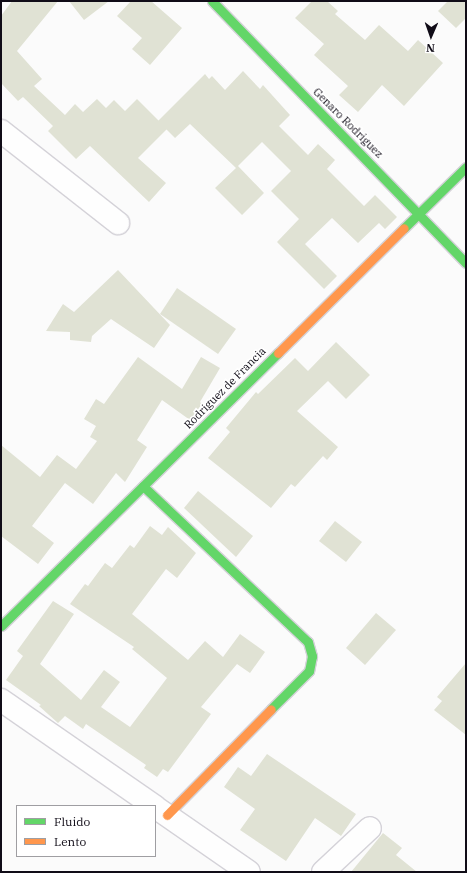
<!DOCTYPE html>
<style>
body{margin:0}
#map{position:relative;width:467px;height:873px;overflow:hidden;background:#fbfbfb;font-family:"IBM Plex Serif",serif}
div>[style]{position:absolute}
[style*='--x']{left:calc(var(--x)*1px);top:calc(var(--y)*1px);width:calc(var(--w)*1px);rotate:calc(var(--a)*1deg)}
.building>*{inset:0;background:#e0e2d4}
.roads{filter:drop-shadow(1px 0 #d4d2d8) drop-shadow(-1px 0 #d4d2d8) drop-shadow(0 1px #d4d2d8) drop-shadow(0 -1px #d4d2d8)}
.street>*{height:22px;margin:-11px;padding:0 11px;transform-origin:11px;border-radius:11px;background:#fefefe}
.fast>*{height:9px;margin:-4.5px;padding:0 4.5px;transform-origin:4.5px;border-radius:4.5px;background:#63d668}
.slow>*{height:9px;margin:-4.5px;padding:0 4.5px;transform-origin:4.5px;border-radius:4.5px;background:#ff974d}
span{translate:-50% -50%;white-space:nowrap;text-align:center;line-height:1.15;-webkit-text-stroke:3.5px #fff;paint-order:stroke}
.street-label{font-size:11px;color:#100c17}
.frame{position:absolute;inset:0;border:2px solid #100c17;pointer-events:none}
.legend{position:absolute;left:16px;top:805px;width:140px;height:52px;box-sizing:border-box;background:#fff;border:1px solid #9f9ea2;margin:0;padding:5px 7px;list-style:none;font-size:12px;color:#100c17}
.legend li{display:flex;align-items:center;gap:8px;height:20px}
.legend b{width:20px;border:1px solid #9f9ea2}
.north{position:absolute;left:411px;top:16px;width:40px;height:40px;-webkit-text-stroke:3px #fff;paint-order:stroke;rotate:182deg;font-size:11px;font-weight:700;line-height:16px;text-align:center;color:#100c17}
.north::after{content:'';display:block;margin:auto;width:14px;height:18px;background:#100c17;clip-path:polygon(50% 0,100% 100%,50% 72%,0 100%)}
</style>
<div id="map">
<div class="building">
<div style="clip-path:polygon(12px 1px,58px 1px,17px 51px,42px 79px,34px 86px,65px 115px,75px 104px,83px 112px,97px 99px,106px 108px,114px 100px,125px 111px,137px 99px,167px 129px,138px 158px,166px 183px,149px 202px,90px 146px,76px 159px,48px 131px,53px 126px,23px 97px,18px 101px,1px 83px,1px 16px)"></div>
<div style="clip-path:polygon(69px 1px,109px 1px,84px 20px)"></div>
<div style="clip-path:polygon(131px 1px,151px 1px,182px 28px,150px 65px,132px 49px,142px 38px,117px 16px)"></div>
<div style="clip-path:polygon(312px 1px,327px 1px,338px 11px,335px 14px,365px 40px,379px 25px,408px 51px,418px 40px,443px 63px,404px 106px,382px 85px,358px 112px,339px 95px,348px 86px,314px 55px,324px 44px,295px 18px)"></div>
<div style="clip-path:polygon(448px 1px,466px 1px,466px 18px,456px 28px,438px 11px)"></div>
<div style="clip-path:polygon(243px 71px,260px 89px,263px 85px,290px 115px,279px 126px,308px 155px,318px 144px,335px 160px,327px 169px,364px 206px,375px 195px,397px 217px,385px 229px,379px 223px,358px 243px,332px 218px,305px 244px,337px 276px,324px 289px,277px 242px,299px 219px,271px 191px,291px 171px,262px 142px,238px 166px,264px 193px,242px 215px,215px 188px,236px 168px,190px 124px,175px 138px,158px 121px,205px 74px,209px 79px,212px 76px,225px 90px)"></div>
<div style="clip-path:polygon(118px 270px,170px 325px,154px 348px,111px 319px,92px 336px,91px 342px,70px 340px,70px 332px,46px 331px,63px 304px,74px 312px)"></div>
<div style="clip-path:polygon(177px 288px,236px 329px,218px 354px,160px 314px)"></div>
<div style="clip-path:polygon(336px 342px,370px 375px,346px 399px,328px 381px,297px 411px,338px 447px,327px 460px,323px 456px,295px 487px,291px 484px,271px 508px,208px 458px,230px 432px,226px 428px,256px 392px,258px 394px,295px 358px,308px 371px)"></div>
<div style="clip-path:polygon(138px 357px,182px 389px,201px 357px,220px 368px,200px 402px,202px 404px,190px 420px,162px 400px,137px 440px,147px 447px,125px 482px,116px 473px,93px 504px,65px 483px,32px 526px,54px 543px,38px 564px,1px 536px,1px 445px,40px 477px,57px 455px,76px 469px,97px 441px,90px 437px,96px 426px,84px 419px,96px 399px,104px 404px)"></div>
<div style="clip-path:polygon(198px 491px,253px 536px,236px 557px,184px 508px)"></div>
<div style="clip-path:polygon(335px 521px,362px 542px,346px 562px,319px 541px)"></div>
<div style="clip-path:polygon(150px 526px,162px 535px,168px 527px,196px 553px,177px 578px,166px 569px,132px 614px,188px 660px,205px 641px,223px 657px,240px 634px,265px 652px,250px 673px,237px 664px,201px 707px,211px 714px,168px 772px,163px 769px,157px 777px,144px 768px,146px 765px,86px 724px,83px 729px,65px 716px,58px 723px,39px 706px,41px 705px,6px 680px,23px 656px,17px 651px,53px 601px,74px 614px,40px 664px,81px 700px,104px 670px,120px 682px,101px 707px,130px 727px,167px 678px,132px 649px,134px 647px,70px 604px,85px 584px,88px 586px,105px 563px,112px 568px,130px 545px,134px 548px)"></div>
<div style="clip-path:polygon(376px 613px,396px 630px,365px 665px,346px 648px)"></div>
<div style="clip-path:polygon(466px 663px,466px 735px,434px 710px,442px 701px,437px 697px)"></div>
<div style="clip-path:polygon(267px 754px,356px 814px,341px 836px,315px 818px,286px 861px,240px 830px,255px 809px,224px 787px,238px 767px,251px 776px)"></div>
<div style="clip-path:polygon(383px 833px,402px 848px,396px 855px,417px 872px,351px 872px)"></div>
</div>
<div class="roads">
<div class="street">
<div style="--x:1;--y:131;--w:149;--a:38.2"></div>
<div style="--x:1;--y:700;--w:186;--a:34.7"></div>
<div style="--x:155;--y:807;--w:114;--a:34.7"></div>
<div style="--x:323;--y:872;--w:64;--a:-43.1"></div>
</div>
<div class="fast">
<div style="--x:212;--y:1;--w:365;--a:45.9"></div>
<div style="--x:404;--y:228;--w:87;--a:-44.5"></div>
<div style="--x:143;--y:486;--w:227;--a:43.4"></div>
<div style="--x:308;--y:642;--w:15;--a:74"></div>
<div style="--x:312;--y:656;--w:15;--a:101"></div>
<div style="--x:309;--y:671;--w:54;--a:135"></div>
<div style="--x:1;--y:626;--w:389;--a:-44.6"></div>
</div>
<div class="slow">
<div style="--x:278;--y:353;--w:177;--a:-44.8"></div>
<div style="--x:167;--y:815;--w:148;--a:-45.5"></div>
</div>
</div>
<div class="street-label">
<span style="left:348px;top:123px;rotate:45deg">Genaro Rodriguez</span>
<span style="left:225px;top:388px;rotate:-45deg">Rodriguez de Francia</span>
</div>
<div class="frame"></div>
<ul class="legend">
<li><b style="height:5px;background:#63d668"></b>Fluido</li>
<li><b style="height:5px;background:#ff974d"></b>Lento</li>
</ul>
<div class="north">N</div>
</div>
